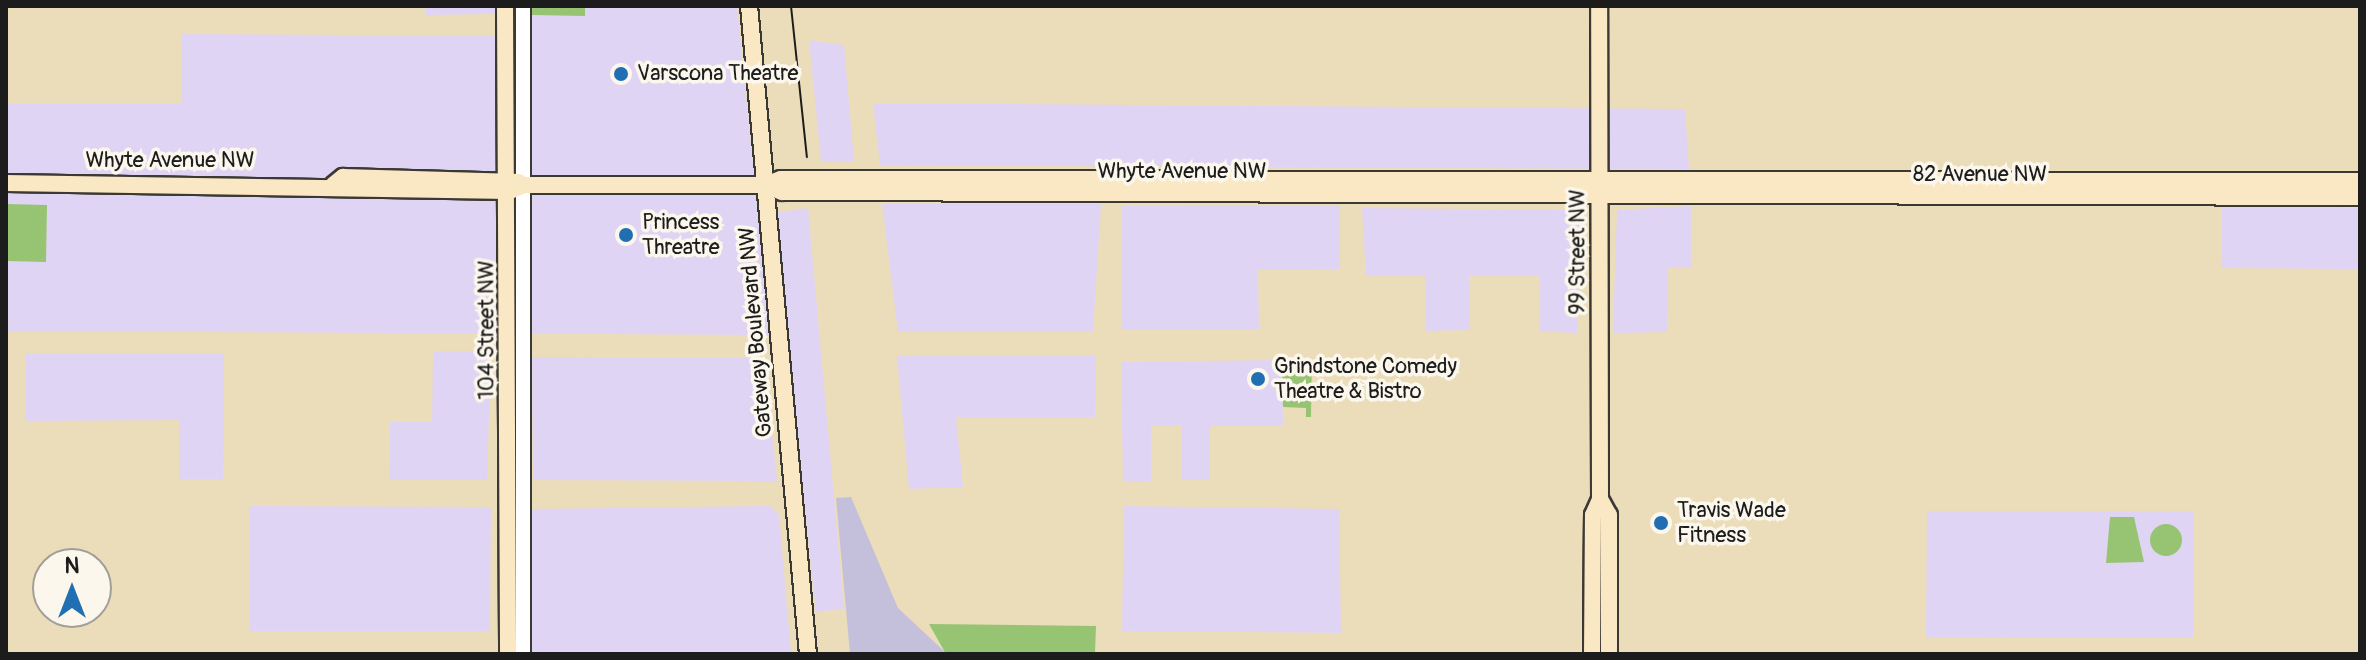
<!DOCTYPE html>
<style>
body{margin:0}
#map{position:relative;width:2366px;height:660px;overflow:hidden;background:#ebddba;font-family:Pangolin,sans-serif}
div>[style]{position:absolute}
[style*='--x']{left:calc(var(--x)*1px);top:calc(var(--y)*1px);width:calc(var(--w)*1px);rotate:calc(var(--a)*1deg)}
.built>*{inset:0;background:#e0d4f4}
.industrial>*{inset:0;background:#c4c0db}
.green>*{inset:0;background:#97c472}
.round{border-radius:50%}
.roads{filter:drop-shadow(2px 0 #3b3934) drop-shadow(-2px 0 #3b3934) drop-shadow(0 2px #3b3934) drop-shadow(0 -2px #3b3934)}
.tertiary>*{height:14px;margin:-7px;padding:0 7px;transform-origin:7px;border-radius:7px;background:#fff}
.secondary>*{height:16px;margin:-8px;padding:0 8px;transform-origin:8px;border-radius:8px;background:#fae7c3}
.tram>*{height:2px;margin:-1px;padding:0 1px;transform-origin:1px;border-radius:1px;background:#1c1c1c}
.dots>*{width:22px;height:22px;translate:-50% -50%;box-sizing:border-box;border:4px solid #fbf7ec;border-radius:50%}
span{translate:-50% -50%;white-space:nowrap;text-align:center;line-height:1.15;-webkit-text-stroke:7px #fbf7ec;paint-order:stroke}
.poi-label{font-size:22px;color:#1c1c1c}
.left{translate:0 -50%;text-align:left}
.street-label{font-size:22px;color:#1c1c1c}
.frame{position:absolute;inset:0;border:8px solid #1c1c1c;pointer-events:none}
.north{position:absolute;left:32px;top:548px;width:80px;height:80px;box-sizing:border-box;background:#fbf7ec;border:2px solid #a29f99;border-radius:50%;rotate:0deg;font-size:22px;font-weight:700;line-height:32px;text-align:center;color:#1c1c1c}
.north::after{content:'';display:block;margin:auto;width:28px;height:36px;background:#1f6fb2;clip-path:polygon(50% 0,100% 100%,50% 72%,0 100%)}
</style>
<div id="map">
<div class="built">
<div style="clip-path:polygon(426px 6px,495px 6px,495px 14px,426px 15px)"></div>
<div style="clip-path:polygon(531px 6px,737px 6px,758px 215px,808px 208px,844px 609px,816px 612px,787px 335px,6px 331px,6px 104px,181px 104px,181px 34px,530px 36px)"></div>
<div style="clip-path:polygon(809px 40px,844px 45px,854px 161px,821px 161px)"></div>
<div style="clip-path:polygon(873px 103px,1685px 109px,1689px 169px,880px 165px)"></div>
<div style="clip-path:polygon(882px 204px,1101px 204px,1093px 331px,898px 332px)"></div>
<div style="clip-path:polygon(1340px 205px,1340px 269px,1258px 270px,1259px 330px,1121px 330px,1122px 206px)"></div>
<div style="clip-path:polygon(1691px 206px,1691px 268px,1668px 268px,1667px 332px,1613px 333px,1617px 210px)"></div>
<div style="clip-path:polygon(2222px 207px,2360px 208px,2360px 269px,2221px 268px)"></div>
<div style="clip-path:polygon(1362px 208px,1585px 210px,1577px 333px,1540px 331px,1540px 275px,1469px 275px,1469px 330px,1426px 331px,1425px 276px,1366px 276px)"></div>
<div style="clip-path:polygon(433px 351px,491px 351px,487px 480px,389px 480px,390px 422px,432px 422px)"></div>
<div style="clip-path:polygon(25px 353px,224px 353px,223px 479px,179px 479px,179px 420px,25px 421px)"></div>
<div style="clip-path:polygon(897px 356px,1096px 356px,1095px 417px,956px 417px,963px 487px,909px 489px)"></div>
<div style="clip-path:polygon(532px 357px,764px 358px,777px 481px,533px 480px)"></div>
<div style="clip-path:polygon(1282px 360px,1283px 426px,1210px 426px,1209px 480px,1181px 480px,1181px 425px,1151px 425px,1151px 481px,1123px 481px,1121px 362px)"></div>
<div style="clip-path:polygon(249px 506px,491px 507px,490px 631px,249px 631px)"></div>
<div style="clip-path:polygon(770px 506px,779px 515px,791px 654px,531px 654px,530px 509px)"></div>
<div style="clip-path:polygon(1124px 506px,1339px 509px,1341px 633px,1122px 631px)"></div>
<div style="clip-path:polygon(1927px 511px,2194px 511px,2193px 638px,1926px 637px)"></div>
</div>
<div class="industrial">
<div style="clip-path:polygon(851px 497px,898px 608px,944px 651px,1042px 654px,850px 654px,836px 498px)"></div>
</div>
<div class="green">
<div style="clip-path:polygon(532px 6px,585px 6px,585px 16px,532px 15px)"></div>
<div style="clip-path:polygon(6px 204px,47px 205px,46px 262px,6px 261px)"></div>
<div style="clip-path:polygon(1312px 359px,1311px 417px,1306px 417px,1306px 408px,1283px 407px,1282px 360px)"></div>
<div style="clip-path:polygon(2110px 517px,2134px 517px,2144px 562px,2106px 563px)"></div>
<div class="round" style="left:2150px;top:524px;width:32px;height:32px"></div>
<div style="clip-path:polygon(929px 624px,1096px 626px,1095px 654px,946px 654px)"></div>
</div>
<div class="roads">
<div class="tertiary">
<div style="--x:523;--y:6;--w:648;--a:90"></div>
</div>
<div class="secondary">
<div style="--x:505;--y:6;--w:648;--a:89.73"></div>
<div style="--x:749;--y:6;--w:651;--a:84.8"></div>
<div style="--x:6;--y:183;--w:504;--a:0.91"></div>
<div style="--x:510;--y:191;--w:15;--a:-23"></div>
<div style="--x:524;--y:185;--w:241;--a:0"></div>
<div style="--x:765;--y:185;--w:17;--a:-21"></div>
<div style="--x:781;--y:179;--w:1579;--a:0.07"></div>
<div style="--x:333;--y:185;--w:13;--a:-39"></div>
<div style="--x:343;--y:177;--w:176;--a:1.6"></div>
<div style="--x:765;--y:185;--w:18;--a:22"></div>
<div style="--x:782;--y:192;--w:1578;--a:0.18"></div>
<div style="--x:1600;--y:499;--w:18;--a:61"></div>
<div style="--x:1609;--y:515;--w:139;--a:90"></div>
<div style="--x:1592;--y:654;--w:139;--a:-89.6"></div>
<div style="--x:1593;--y:515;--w:17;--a:-66"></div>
<div style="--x:1600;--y:499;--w:493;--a:-90.1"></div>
</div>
</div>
<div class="tram">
<div style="--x:791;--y:6;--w:152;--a:84"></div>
</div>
<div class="dots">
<div style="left:621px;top:74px;background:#1f6fb2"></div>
<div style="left:626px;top:235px;background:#1f6fb2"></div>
<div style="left:1258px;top:379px;background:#1f6fb2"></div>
<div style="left:1661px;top:523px;background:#1f6fb2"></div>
</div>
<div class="poi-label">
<span class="left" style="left:637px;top:74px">Varscona Theatre</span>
<span class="left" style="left:642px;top:235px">Princess<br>Threatre</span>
<span class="left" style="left:1274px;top:379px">Grindstone Comedy<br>Theatre &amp; Bistro</span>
<span class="left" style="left:1677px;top:523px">Travis Wade<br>Fitness</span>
</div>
<div class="street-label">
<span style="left:170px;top:161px">Whyte Avenue NW</span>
<span style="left:1182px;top:172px">Whyte Avenue NW</span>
<span style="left:1980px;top:175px">82 Avenue NW</span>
<span style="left:1578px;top:252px;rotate:-90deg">99 Street NW</span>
<span style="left:487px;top:330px;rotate:-90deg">104 Street NW</span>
<span style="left:756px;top:332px;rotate:-95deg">Gateway Boulevard NW</span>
</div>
<div class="frame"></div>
<div class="north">N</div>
</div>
